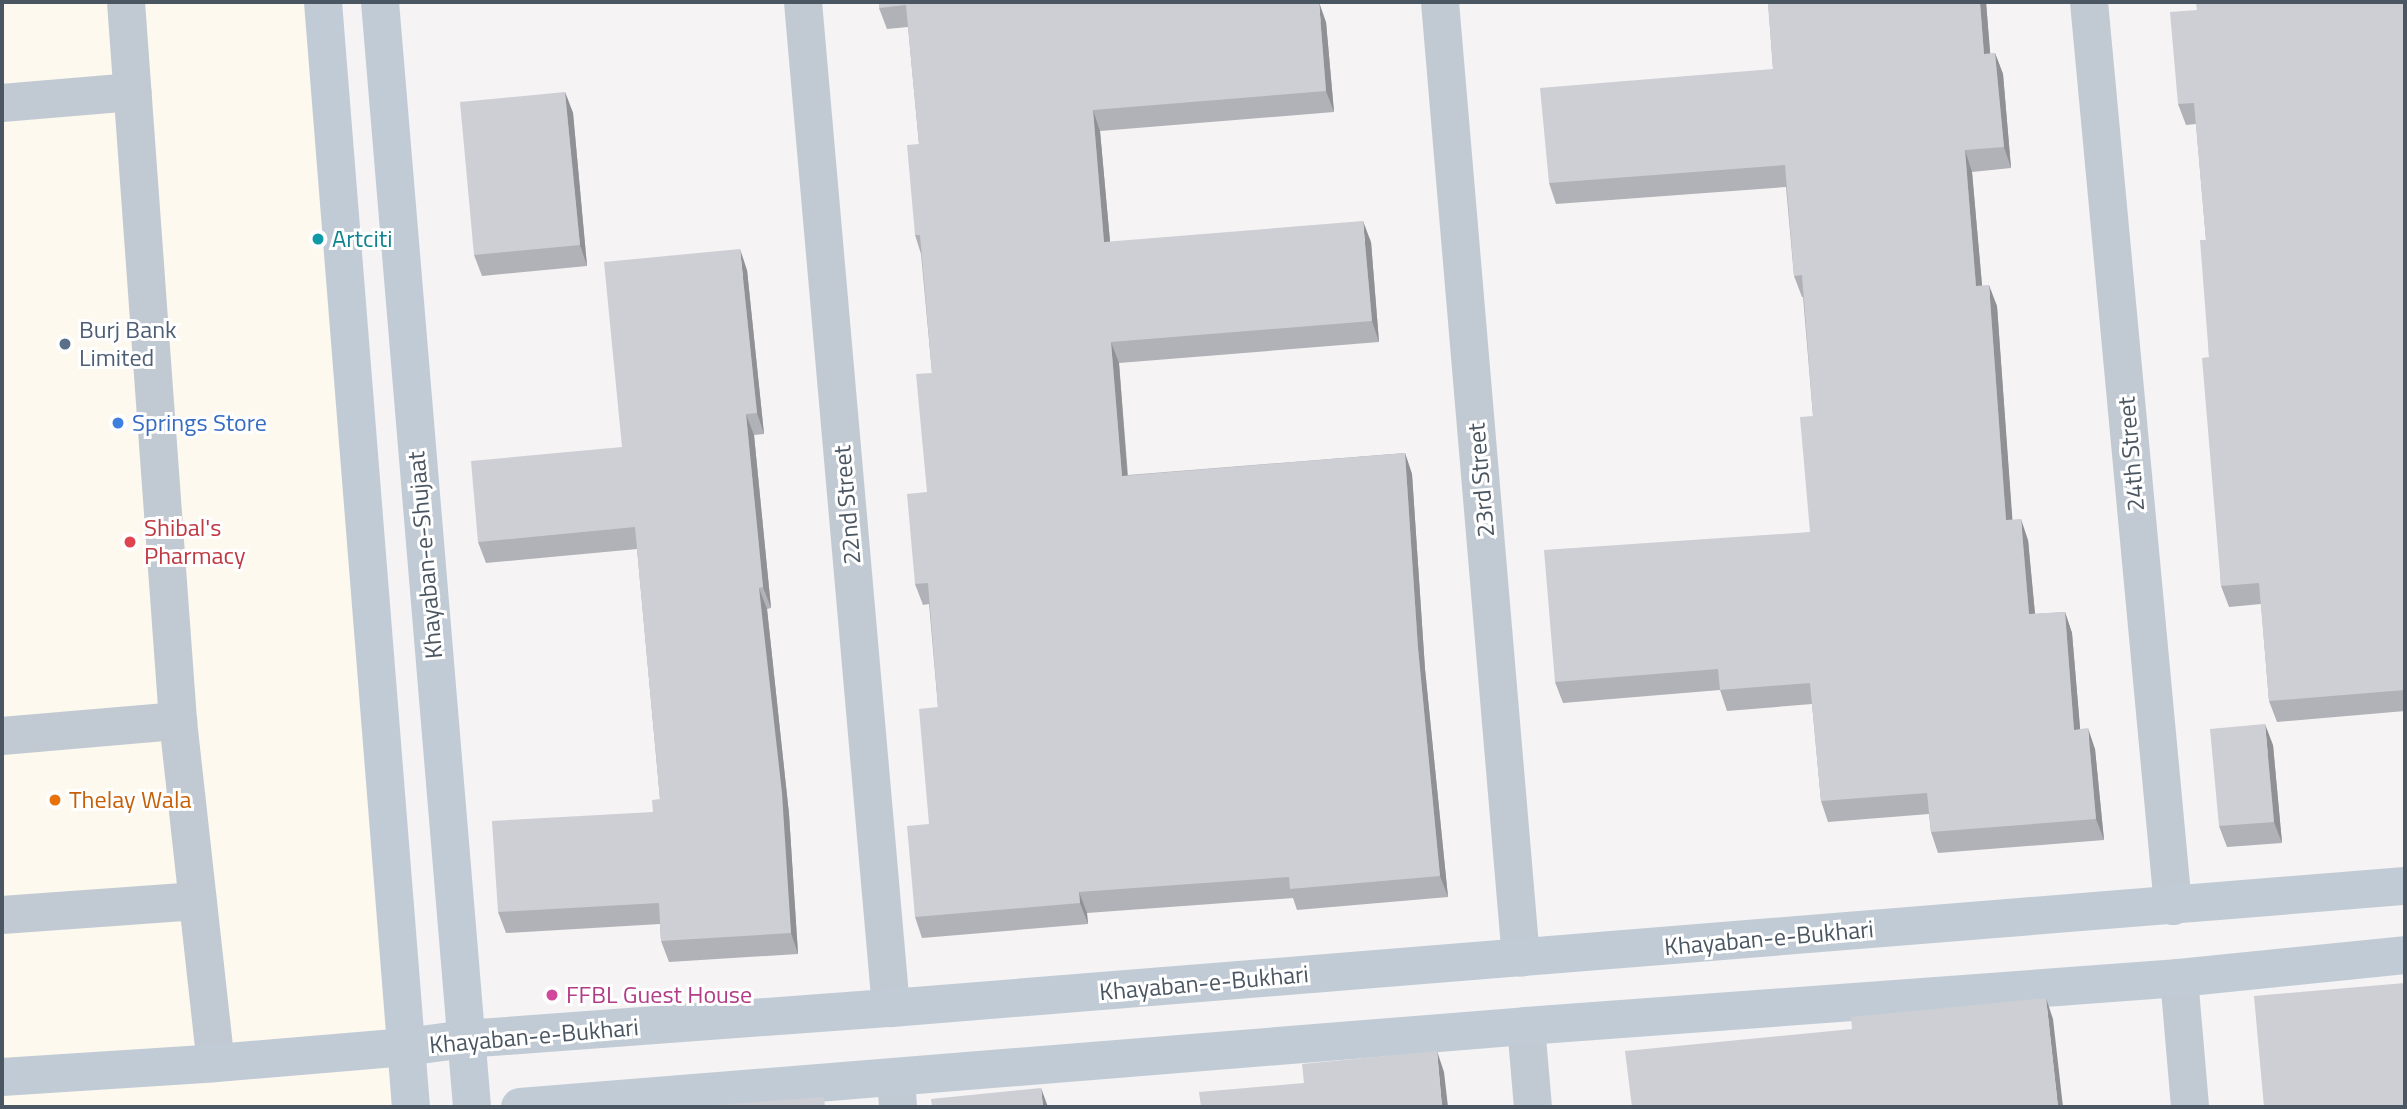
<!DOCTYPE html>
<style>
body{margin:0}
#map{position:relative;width:2407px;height:1109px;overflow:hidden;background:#f5f3f3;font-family:"Titillium Web",sans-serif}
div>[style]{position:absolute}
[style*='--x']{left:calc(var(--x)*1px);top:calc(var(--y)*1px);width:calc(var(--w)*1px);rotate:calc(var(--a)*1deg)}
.commercial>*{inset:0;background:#fdf9ef}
.street>*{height:38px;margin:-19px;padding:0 19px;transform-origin:19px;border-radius:19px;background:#c1cad2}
.secondary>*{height:38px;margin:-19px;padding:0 19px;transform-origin:19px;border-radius:19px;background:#c1cbd6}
.wall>*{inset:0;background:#b0b2b7}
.shaded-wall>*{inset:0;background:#909195}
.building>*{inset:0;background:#cdcfd5}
.dots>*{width:19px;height:19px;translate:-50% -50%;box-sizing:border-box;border:4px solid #fff;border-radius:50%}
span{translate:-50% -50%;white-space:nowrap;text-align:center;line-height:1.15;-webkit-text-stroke:6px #fff;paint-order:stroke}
.culture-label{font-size:24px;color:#0d838f}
.left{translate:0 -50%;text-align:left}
.service-label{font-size:24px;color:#4e5e75}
.shop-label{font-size:24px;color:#366cbe}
.street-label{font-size:24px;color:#4a5661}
.health-label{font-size:24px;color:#be3a42}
.food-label{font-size:24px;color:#c56008}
.hotel-label{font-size:24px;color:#b23c85}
.frame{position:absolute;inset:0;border:4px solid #4a5661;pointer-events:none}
</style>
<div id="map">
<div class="commercial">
<div style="clip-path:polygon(2px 2px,333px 2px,430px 1107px,2px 1107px)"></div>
</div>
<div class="street">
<div style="--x:126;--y:2;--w:721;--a:85.86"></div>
<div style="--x:178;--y:721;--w:344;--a:83.7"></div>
<div style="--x:803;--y:2;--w:1010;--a:85"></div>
<div style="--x:1440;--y:2;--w:959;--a:85.16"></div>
<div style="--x:2089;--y:2;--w:908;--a:84.69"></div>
<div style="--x:2;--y:103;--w:131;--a:-4.8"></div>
<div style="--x:2;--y:736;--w:177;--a:-4.9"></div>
<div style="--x:2;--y:915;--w:196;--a:-4.1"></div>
<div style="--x:2179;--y:978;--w:129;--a:85.1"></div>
<div style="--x:1526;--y:1026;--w:81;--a:85.1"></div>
<div style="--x:896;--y:1078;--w:29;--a:86"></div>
</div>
<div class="secondary">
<div style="--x:323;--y:2;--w:1108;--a:85.45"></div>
<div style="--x:380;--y:2;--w:1109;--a:85.24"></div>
<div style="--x:2;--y:1077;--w:214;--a:-3.7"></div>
<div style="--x:216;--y:1063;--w:191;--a:-4.8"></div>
<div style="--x:406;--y:1047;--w:60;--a:-7.7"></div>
<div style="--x:465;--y:1039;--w:427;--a:-4.2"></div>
<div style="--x:891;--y:1008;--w:1519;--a:-4.61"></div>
<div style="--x:520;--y:1107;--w:1009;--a:-4.6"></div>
<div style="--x:1526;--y:1026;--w:655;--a:-4.2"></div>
<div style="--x:2179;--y:978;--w:227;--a:-5.8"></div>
</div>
<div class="wall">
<div style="clip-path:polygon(879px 2px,1326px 22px,1334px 112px,1100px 131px,1110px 242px,1371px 242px,1379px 342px,1119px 363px,1128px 475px,1405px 453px,1412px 474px,1425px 669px,1448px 897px,1297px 910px,1293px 898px,1197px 905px,1087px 913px,1088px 924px,922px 938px,915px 917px,929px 824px,938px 707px,929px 604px,923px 605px,915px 584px,927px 492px,932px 373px,921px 254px,915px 235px,919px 144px,908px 27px,887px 29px,879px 8px)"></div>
<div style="clip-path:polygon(1768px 2px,1986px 2px,1990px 54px,1995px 53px,2003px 74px,2011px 168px,1972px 172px,1982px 286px,1997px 306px,2012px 520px,2028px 540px,2035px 614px,2065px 612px,2072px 633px,2080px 729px,2095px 749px,2104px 840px,1938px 853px,1931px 832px,1929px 814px,1828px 822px,1821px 801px,1812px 704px,1727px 711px,1720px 690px,1563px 703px,1555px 682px,1810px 532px,1813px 416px,1803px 297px,1802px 297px,1794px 276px,1786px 187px,1556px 204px,1549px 183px,1773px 69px)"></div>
<div style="clip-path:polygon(2405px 2px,2405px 711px,2277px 722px,2269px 701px,2261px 604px,2229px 607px,2221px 586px,2209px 357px,2206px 240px,2196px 124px,2186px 125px,2178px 104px,2197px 10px)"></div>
<div style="clip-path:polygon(565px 92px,573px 113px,587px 266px,482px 276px,474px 255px)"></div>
<div style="clip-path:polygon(747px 270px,764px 434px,754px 435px,771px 608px,767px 609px,789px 814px,798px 954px,669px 962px,661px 941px,660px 924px,506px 933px,498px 912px,653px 812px,660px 799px,637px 549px,486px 563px,478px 542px,622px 447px)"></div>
<div style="clip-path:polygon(2273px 745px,2282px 843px,2227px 847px,2219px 826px)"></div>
</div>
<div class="shaded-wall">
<div style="clip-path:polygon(1319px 2px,1326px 22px,1334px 112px,1326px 91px)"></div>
<div style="clip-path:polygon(1980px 2px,1986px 2px,1992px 75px,1984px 54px)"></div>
<div style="clip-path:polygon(1995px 53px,2003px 74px,2011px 168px,2004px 147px)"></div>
<div style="clip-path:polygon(565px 92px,573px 113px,587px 266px,580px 245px)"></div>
<div style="clip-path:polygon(1093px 110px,1100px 131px,1112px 263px,1104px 242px)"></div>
<div style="clip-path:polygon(1965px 150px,1972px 172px,1984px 307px,1976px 286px)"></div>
<div style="clip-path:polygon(1363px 221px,1371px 242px,1379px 342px,1372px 321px)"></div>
<div style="clip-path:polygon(740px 249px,747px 270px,764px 434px,757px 413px)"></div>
<div style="clip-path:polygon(1989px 285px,1997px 306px,2014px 541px,2006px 520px)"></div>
<div style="clip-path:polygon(1111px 342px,1119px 363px,1129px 497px,1122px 476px)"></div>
<div style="clip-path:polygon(746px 414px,754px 435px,771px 608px,763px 587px)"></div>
<div style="clip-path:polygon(1405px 453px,1412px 474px,1425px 669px,1448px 897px,1440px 876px,1418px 648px)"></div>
<div style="clip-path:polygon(2021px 519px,2028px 540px,2037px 635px,2029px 614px)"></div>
<div style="clip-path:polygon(759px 588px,767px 609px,789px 814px,798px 954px,791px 933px)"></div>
<div style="clip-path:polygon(2065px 612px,2072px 633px,2082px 751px,2074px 730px)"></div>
<div style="clip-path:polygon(2265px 724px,2273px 745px,2282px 843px,2274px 822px)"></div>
<div style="clip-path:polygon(2088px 728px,2095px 749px,2104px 840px,2096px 819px)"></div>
<div style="clip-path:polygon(1079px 892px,1087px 913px,1088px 924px,1080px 903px)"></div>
<div style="clip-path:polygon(2046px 998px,2053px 1019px,2063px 1107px,2058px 1107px)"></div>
<div style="clip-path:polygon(1437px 1051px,1444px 1072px,1448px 1107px,1442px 1107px)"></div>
<div style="clip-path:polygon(1041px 1088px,1048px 1107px,1043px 1107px)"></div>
</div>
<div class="building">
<div style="clip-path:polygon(879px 2px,1319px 2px,1326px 91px,1093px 110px,1104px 242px,1363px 221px,1372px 321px,1111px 342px,1122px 476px,1405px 453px,1418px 648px,1440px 876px,1290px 889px,1289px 877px,1190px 884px,1079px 892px,1080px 903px,915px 917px,907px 826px,929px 824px,919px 709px,938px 707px,928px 583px,915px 584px,907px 494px,927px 492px,916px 374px,932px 373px,920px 235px,915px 235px,907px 145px,919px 144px,906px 5px,879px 8px)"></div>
<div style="clip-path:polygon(1768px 2px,1980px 2px,1984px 54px,1995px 53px,2004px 147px,1965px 150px,1976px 286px,1989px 285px,2006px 520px,2021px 519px,2029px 614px,2065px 612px,2074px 730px,2088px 728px,2096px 819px,1931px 832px,1927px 793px,1821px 801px,1810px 683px,1720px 690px,1718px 669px,1555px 682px,1544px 550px,1810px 532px,1800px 417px,1813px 416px,1802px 275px,1794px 276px,1785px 165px,1549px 183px,1540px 88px,1773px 69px)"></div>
<div style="clip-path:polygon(2196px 2px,2405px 2px,2405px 690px,2269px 701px,2259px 583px,2221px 586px,2202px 358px,2209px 357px,2200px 240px,2206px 240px,2194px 103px,2178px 104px,2170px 12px,2197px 10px)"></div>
<div style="clip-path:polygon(565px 92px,580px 245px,474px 255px,460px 102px)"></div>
<div style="clip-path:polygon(740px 249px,757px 413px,746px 414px,763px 587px,759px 588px,782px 793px,791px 933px,661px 941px,659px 903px,498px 912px,492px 821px,653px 812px,652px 800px,660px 799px,635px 527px,478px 542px,471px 461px,622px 447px,604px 262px)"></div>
<div style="clip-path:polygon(2265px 724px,2274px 822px,2219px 826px,2210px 729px)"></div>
<div style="clip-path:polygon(2405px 983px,2405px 1107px,2264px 1107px,2254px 996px)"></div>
<div style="clip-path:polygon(2046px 998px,2058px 1107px,1632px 1107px,1625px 1051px,1852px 1029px,1851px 1017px)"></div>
<div style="clip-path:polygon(1437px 1051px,1442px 1107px,1201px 1107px,1199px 1092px,1304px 1083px,1302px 1064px)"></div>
<div style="clip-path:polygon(1041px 1088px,1043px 1107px,932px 1107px,931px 1099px)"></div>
<div style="clip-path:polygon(824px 1097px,825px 1107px,688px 1107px)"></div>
</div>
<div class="dots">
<div style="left:318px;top:239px;background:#0f9aa8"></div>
<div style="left:65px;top:344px;background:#5c6f8a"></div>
<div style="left:118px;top:423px;background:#3f7fe0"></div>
<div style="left:130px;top:542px;background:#e0444e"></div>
<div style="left:55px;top:800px;background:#e8710a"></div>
<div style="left:552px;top:995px;background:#d1479c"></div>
</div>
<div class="culture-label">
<span class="left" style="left:332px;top:239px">Artciti</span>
</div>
<div class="service-label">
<span class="left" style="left:79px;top:344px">Burj Bank<br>Limited</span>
</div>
<div class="shop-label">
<span class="left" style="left:132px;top:423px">Springs Store</span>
</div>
<div class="street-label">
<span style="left:2131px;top:454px;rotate:-95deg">24th Street</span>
<span style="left:1481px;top:480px;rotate:-95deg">23rd Street</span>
<span style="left:847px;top:505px;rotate:-95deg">22nd Street</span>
<span style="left:425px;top:555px;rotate:-95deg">Khayaban-e-Shujaat</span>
<span style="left:1769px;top:938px;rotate:-5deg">Khayaban-e-Bukhari</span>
<span style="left:1204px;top:983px;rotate:-5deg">Khayaban-e-Bukhari</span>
<span style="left:534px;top:1036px;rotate:-5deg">Khayaban-e-Bukhari</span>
</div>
<div class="health-label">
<span class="left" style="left:144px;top:542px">Shibal's<br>Pharmacy</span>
</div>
<div class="food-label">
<span class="left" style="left:69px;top:800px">Thelay Wala</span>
</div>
<div class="hotel-label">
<span class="left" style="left:566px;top:995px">FFBL Guest House</span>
</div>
<div class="frame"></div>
</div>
